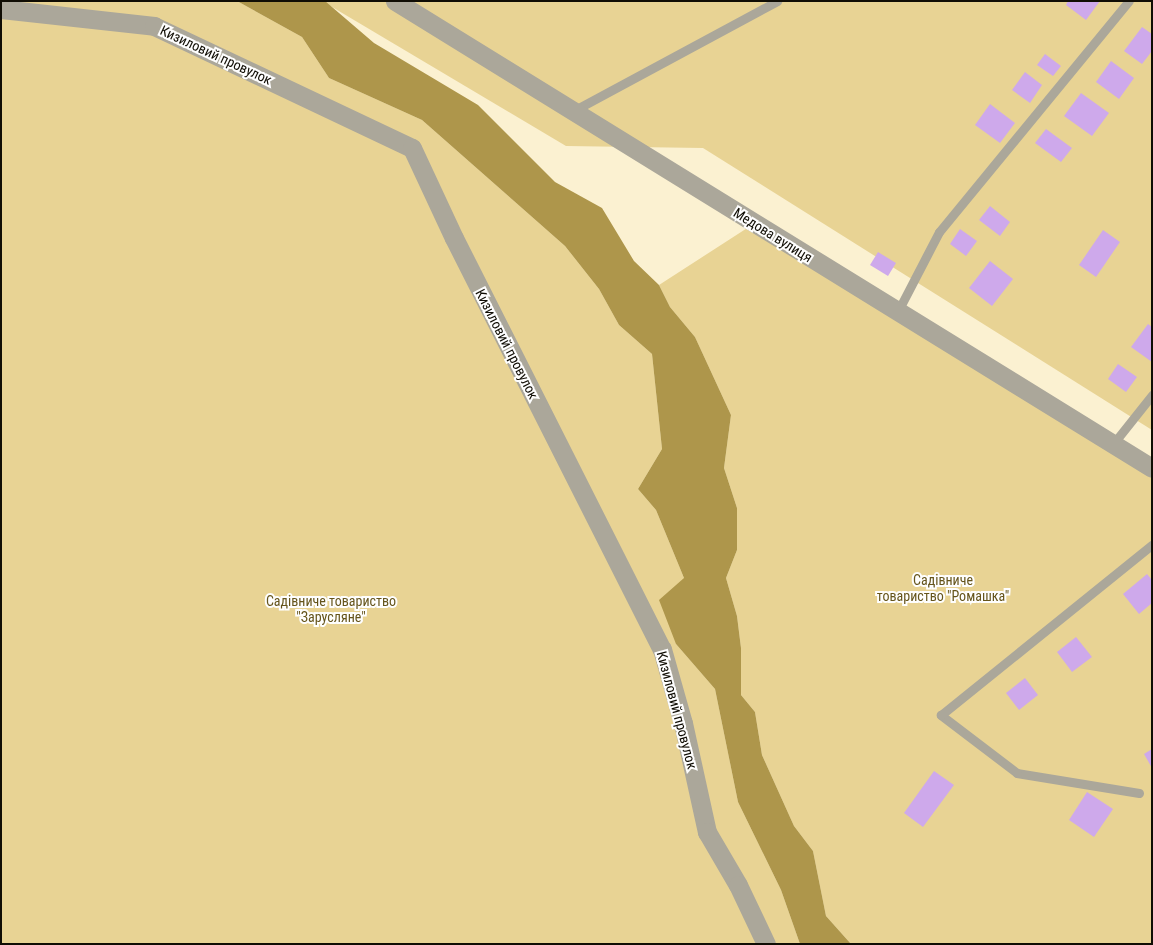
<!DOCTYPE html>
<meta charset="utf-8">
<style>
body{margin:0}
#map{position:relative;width:1153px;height:945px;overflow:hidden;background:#fbf1d1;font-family:"Roboto Condensed",sans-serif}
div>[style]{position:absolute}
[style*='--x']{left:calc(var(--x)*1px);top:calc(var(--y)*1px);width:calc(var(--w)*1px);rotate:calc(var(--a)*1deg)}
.green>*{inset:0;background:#e8d394}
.water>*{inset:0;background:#ae964b}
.building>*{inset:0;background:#cea9eb}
.service>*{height:9px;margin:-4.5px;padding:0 4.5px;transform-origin:4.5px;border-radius:4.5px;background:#aba79a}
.minor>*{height:19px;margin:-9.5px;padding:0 9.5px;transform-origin:9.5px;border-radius:9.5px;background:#aba79a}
span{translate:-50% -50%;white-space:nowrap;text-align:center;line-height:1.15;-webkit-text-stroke:4px #fefefe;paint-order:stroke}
.street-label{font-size:14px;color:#100d04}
.park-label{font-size:14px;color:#65541b}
.frame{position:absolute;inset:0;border:2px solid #100d04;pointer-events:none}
</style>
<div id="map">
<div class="green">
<div style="clip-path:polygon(1px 1px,237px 1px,302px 37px,329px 78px,422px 120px,565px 246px,599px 289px,619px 325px,652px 354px,662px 449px,638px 489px,656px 510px,684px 578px,676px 644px,715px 689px,738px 802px,781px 890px,800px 944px,1px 944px)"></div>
<div style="clip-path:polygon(322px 1px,1152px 1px,1152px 430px,703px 148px,566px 146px)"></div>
<div style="clip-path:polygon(755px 223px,1152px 468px,1152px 944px,851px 944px,826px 916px,813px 851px,794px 826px,762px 755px,755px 712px,741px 695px,741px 648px,737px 616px,726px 578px,737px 550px,737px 508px,724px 468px,731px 415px,695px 337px,670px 307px,659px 285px)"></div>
</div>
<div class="water">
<div style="clip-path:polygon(237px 1px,325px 1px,374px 43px,478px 105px,555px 182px,602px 208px,634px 261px,659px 285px,670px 307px,695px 337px,731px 415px,724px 468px,737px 508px,737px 550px,726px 578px,737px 616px,741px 648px,741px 695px,755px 712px,762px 755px,794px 826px,813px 851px,826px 916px,851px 944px,800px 944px,781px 890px,738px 802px,715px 689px,676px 644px,659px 600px,684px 578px,656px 510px,638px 489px,662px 449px,652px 354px,619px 325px,599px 289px,565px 246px,422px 120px,329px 78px,302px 37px)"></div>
</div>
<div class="building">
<div style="clip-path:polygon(1068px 1px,1100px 1px,1086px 20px,1066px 5px)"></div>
<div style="clip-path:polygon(1142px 27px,1152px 34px,1152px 51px,1142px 64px,1124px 51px)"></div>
<div style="clip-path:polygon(1045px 54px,1061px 66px,1053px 76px,1037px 65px)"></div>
<div style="clip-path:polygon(1111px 61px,1134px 78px,1119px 99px,1096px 82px)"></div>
<div style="clip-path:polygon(1025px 72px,1042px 85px,1030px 103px,1012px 90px)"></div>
<div style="clip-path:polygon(1081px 93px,1109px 113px,1092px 136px,1064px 116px)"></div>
<div style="clip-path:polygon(990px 104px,1015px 123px,1000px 143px,975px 125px)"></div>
<div style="clip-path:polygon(1046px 129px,1072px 148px,1061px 162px,1035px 143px)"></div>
<div style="clip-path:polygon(990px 206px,1010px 222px,1000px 236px,979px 220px)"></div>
<div style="clip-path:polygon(960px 229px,977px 241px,966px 256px,950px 244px)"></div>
<div style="clip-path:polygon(1103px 230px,1120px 242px,1096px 277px,1079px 265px)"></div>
<div style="clip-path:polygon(878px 252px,896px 263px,888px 276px,870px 265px)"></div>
<div style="clip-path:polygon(990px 261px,1013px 279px,992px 306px,969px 288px)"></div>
<div style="clip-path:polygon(1148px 324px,1152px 327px,1152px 362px,1131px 347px)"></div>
<div style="clip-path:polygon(1118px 364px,1137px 377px,1126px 392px,1108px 379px)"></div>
<div style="clip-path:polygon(1147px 574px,1152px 580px,1152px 603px,1139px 614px,1123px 594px)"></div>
<div style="clip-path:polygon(1076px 637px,1092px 657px,1072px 672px,1057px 652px)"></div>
<div style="clip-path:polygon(1025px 678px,1038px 695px,1019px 710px,1006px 693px)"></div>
<div style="clip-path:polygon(1152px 749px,1152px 768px,1144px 754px)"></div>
<div style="clip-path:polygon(934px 771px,954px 785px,923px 827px,904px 813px)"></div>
<div style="clip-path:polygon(1087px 792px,1113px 809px,1094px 837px,1069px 820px)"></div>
</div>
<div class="service">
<div style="--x:573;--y:111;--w:232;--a:-28.3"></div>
<div style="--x:898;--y:311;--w:89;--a:-62.6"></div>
<div style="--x:939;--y:232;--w:299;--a:-50.6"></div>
<div style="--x:1113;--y:444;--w:63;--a:-51.5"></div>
<div style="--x:1139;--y:793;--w:124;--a:-170.7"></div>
<div style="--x:1017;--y:773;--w:96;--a:-142.7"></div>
<div style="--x:941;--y:715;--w:271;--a:-38.9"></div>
</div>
<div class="minor">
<div style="--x:395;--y:1;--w:889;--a:31.67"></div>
<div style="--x:1;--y:9;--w:154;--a:6.3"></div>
<div style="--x:154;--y:26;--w:285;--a:25.3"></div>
<div style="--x:412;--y:148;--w:99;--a:65"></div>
<div style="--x:454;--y:238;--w:461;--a:63.2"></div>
<div style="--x:662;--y:649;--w:77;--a:74.2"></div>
<div style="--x:683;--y:723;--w:112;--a:77.6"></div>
<div style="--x:707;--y:832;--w:61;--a:59.7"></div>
<div style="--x:738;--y:885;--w:65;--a:64.6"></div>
</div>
<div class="street-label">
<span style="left:216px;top:55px;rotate:25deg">Кизиловий провулок</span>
<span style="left:773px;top:235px;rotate:32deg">Медова вулиця</span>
<span style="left:507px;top:344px;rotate:63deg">Кизиловий провулок</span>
<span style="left:677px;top:710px;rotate:75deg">Кизиловий провулок</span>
</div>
<div class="park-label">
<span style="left:943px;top:588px">Садівниче<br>товариство "Ромашка"</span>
<span style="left:331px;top:609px">Садівниче товариство<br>"Зарусляне"</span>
</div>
<div class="frame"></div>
</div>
